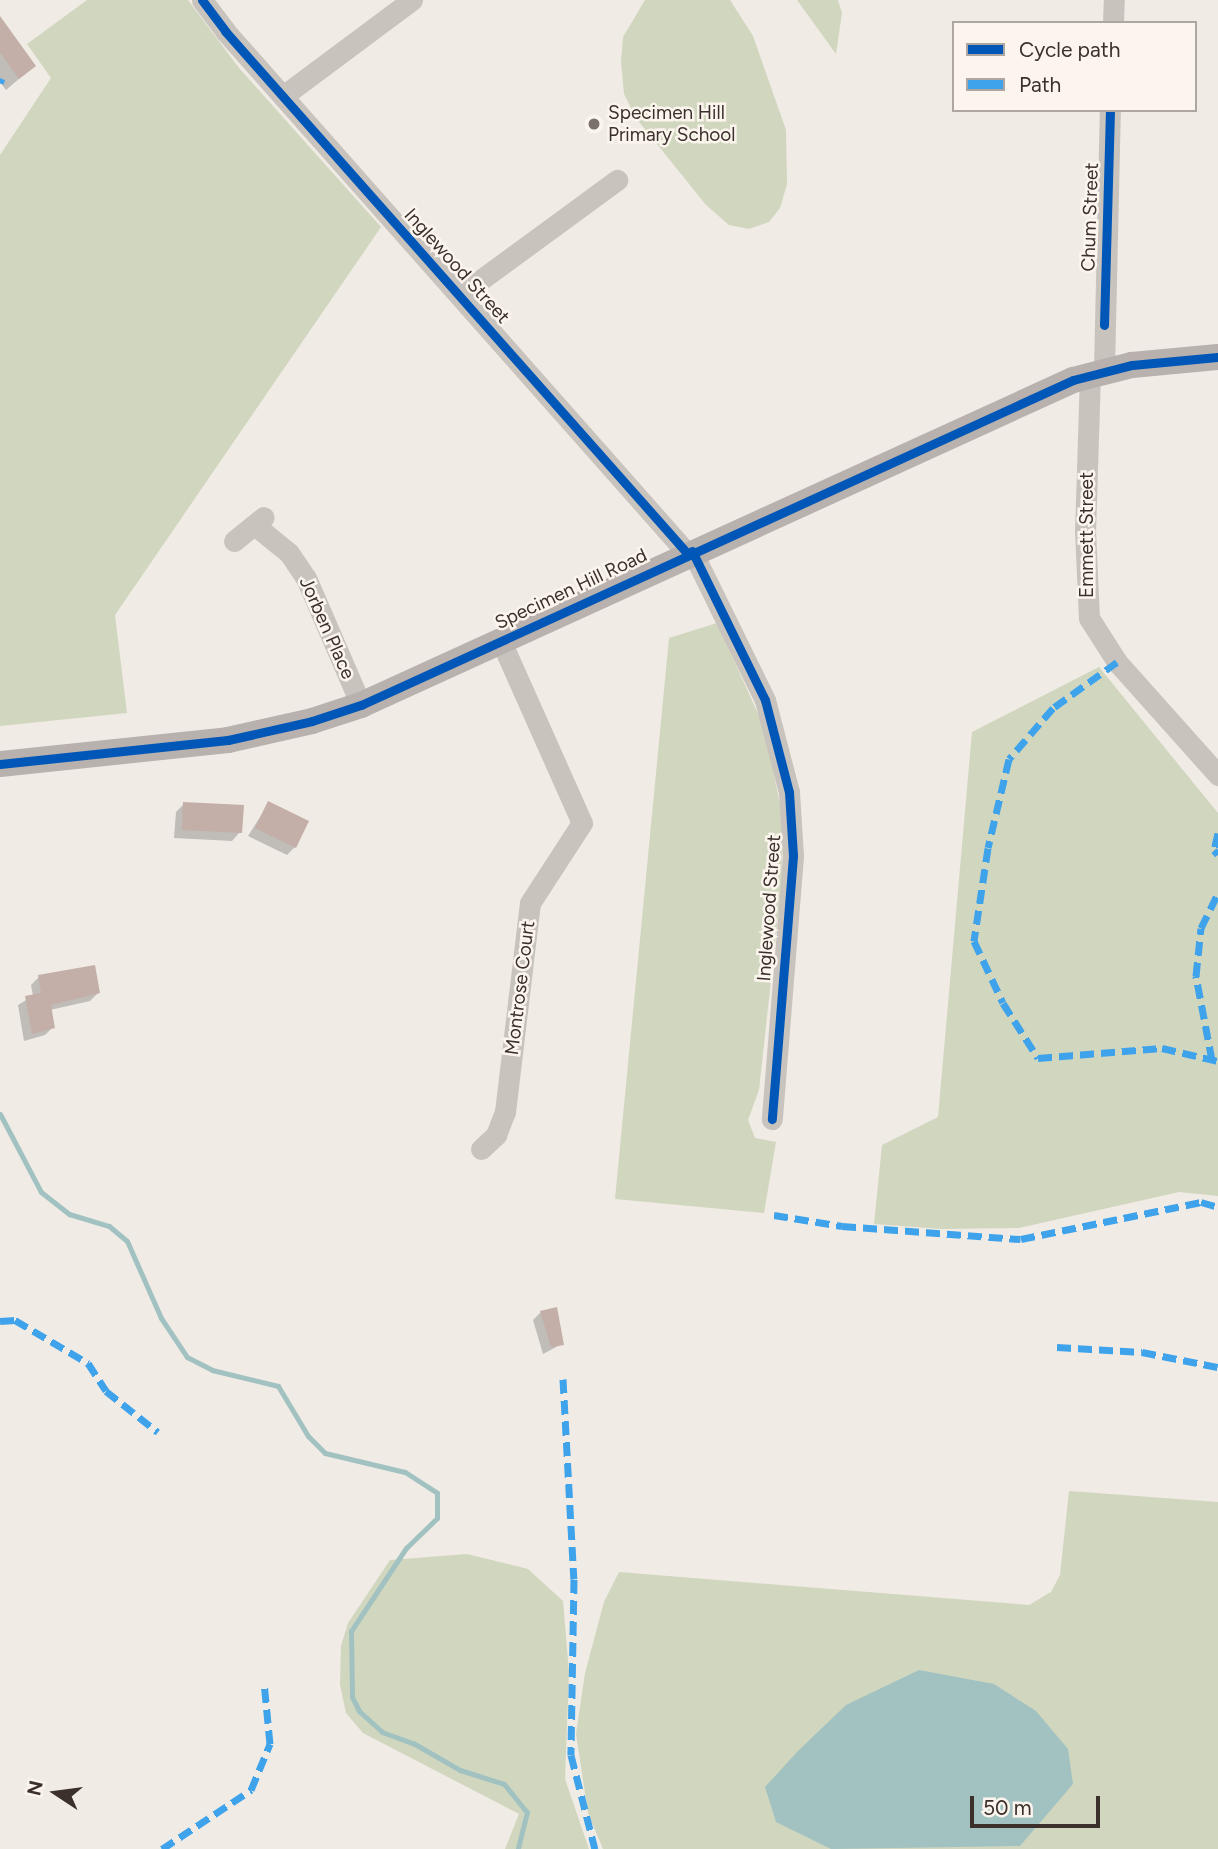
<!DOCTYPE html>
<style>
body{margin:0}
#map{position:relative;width:1218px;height:1849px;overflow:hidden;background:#f0ebe5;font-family:Figtree,sans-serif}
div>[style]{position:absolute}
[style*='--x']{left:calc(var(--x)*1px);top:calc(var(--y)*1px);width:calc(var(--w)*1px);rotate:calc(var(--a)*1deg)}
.green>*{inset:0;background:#d1d6bf}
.water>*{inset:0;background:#a1c2c1}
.shadow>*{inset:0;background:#0003}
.stream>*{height:5px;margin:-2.5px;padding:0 2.5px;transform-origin:2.5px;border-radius:2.5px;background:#a1c2c1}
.building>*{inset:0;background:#c3afa7}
.minor>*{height:21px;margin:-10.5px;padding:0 10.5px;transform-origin:10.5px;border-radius:10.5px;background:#c9c3be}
.major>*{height:26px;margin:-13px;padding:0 13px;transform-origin:13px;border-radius:13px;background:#b8b1ad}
.quiet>*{height:7px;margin-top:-3.5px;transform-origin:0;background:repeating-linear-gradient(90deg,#3fa3eb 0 14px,transparent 0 21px)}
.cycleway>*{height:9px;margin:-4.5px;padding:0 4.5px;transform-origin:4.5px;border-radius:4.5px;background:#0057b8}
.dots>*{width:19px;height:19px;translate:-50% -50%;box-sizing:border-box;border:4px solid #fbf5ee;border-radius:50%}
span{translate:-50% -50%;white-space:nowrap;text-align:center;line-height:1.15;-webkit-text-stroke:5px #fbf5ee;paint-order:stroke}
.poi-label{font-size:19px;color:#3b302b}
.left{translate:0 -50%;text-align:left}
.street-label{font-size:19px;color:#3b302b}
.legend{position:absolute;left:952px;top:21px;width:245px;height:91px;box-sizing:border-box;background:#fbf5ee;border:2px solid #aea6a0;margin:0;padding:9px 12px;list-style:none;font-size:21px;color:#3b302b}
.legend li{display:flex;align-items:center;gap:14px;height:35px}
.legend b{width:35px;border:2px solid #aea6a0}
.north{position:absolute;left:21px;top:1758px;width:70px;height:70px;-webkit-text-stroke:5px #fbf5ee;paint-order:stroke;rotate:283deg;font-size:19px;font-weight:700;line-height:28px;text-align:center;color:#3b302b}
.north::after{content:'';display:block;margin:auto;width:24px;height:32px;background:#3b302b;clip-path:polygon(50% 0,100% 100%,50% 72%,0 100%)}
.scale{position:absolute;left:970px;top:1796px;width:130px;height:32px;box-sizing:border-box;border:4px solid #3b302b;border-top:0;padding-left:9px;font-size:21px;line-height:24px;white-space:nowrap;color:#3b302b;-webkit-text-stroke:5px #fbf5ee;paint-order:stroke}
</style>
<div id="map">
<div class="green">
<div style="clip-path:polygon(87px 0,188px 0,239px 68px,381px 227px,115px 615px,127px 713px,0 726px,0 155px,51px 78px,27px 44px)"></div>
<div style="clip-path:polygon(645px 0,730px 0,753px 36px,786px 130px,787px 184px,780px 208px,769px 222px,749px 229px,729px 225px,706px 205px,636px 118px,624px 94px,621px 62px,623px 37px)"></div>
<div style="clip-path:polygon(797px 0,838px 0,842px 13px,836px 54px)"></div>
<div style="clip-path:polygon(717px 623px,764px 727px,783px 818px,782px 880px,759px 1090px,748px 1120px,755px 1138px,776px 1142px,764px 1213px,615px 1199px,669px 638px)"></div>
<div style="clip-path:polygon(1099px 667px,1218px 813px,1218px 1196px,1179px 1192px,1019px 1228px,941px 1229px,874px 1224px,882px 1145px,938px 1117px,972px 732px)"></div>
<div style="clip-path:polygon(1069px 1491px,1218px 1502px,1218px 1849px,603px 1849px,588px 1813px,576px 1734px,585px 1673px,604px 1602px,619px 1572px,1029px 1605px,1051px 1592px,1060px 1575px)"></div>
<div style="clip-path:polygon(467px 1554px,528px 1569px,563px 1601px,569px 1672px,565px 1779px,589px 1849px,505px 1849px,519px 1814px,363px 1733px,346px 1713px,340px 1685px,341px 1646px,348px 1623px,390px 1560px)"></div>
</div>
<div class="water">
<div style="clip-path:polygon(919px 1670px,994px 1684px,1036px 1711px,1068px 1749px,1073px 1784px,1020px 1846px,831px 1849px,776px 1822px,765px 1787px,798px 1751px,846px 1705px)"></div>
</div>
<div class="shadow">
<div style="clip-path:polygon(0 19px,34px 66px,6px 90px,0 82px)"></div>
<div style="clip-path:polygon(269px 803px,295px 847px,287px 855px,248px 836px)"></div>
<div style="clip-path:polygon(184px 804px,240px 832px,232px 841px,174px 838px,176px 812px)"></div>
<div style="clip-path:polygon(39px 977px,98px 993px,90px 1001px,50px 1010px,53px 1027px,45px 1035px,24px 1041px,18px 1005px,33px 996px,31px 985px)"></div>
<div style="clip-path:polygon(541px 1312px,562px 1344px,543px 1354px,533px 1320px)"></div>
</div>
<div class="stream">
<div style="--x:0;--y:1114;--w:88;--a:62.3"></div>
<div style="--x:41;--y:1192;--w:36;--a:38"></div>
<div style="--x:69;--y:1214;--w:42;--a:16.7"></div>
<div style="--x:109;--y:1226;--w:23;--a:40"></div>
<div style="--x:127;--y:1241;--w:84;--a:66.2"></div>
<div style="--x:161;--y:1318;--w:47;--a:56.3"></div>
<div style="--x:187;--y:1357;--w:28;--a:27"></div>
<div style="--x:212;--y:1370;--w:68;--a:13.6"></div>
<div style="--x:278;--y:1386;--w:58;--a:59"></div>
<div style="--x:308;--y:1436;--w:24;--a:45"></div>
<div style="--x:325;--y:1453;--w:82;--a:13.4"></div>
<div style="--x:405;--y:1472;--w:38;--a:33"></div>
<div style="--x:437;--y:1493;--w:25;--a:90"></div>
<div style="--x:437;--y:1518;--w:43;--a:135.9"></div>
<div style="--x:406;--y:1548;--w:100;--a:123.5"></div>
<div style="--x:351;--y:1631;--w:66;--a:89.1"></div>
<div style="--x:352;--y:1697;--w:16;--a:63"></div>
<div style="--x:359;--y:1711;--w:31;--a:42"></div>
<div style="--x:382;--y:1732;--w:33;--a:20"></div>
<div style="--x:413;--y:1743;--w:54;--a:29.9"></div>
<div style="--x:460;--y:1770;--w:46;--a:17.7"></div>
<div style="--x:504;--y:1784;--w:36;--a:51"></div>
<div style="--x:527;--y:1812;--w:38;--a:104"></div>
</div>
<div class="building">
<div style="clip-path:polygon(0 16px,36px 66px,19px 79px,0 52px)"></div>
<div style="clip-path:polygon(268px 801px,309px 821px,296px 848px,255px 828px)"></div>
<div style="clip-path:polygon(183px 802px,244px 805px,242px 833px,182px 830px)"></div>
<div style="clip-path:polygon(95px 965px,100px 993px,51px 1005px,55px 1028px,32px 1034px,25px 996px,41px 993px,38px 975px)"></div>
<div style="clip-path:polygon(557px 1307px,564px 1345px,551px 1347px,540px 1311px)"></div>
</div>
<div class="minor">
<div style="--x:202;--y:0;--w:39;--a:53"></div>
<div style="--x:225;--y:31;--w:697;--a:48.49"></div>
<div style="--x:1113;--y:23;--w:23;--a:-88"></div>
<div style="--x:283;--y:96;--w:161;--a:-36.7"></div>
<div style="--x:460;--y:295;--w:195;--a:-36.2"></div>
<div style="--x:1104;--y:369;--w:259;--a:-88.7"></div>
<div style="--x:1090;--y:374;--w:156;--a:91.8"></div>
<div style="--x:1085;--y:530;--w:88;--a:87.4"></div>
<div style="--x:1089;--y:618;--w:52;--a:57.5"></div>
<div style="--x:1117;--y:662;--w:152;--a:48.2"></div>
<div style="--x:257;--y:527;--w:41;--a:39.1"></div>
<div style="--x:289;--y:553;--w:30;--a:56"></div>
<div style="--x:306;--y:578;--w:138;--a:66.6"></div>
<div style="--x:234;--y:541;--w:38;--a:-39"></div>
<div style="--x:692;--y:551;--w:166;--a:63.9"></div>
<div style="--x:765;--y:700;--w:95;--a:75.4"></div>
<div style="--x:789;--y:792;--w:64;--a:86.4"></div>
<div style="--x:793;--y:856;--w:264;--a:94.6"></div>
<div style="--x:481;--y:1149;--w:21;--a:-43"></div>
<div style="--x:496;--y:1135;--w:25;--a:-69"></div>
<div style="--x:505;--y:1112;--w:210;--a:-83.2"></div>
<div style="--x:530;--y:903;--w:95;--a:-57"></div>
<div style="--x:582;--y:823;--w:199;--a:-114"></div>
</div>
<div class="major">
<div style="--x:0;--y:764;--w:229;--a:-6"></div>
<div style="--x:228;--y:740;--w:86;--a:-12.7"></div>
<div style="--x:312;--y:721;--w:52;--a:-18.1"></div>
<div style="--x:361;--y:705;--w:783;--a:-24.53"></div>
<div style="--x:1073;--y:380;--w:61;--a:-14.3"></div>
<div style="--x:1132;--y:365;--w:86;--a:-5.3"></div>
</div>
<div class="quiet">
<div style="--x:0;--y:83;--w:5;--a:-68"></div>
<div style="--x:1117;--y:662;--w:79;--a:144.3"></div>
<div style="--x:1053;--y:708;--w:67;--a:130.8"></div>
<div style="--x:1009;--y:759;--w:91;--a:103.3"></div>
<div style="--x:988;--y:848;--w:94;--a:98.6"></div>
<div style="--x:974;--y:941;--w:68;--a:64.9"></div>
<div style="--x:1003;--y:1003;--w:65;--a:57.5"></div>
<div style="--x:1038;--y:1058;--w:124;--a:-4.6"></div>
<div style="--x:1162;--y:1048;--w:57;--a:13.1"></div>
<div style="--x:1218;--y:833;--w:17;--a:103"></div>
<div style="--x:1214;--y:850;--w:6;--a:51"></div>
<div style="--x:1212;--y:1060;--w:86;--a:-100.8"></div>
<div style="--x:1196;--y:976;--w:48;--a:-84.1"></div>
<div style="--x:1201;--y:928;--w:39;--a:-64"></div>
<div style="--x:774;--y:1215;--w:69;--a:9.2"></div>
<div style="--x:842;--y:1226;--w:179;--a:4.2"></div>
<div style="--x:1021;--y:1239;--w:184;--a:-11.6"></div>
<div style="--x:1201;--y:1202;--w:18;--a:16"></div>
<div style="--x:0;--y:1321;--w:15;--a:-4"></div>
<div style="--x:15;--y:1320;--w:85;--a:30.5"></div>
<div style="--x:88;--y:1363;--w:33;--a:57"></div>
<div style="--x:106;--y:1391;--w:66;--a:38.3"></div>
<div style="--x:1057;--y:1347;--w:85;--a:3.4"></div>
<div style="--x:1142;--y:1352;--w:77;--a:11.2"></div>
<div style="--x:563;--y:1379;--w:200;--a:86.9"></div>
<div style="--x:574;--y:1579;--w:176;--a:91"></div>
<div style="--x:571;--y:1755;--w:97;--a:75.7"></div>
<div style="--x:162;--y:1849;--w:107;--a:-33.5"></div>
<div style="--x:251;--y:1790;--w:50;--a:-67.6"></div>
<div style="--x:270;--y:1744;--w:62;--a:-95.5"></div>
</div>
<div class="cycleway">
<div style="--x:202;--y:0;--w:39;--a:53"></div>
<div style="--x:225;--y:31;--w:697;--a:48.49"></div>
<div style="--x:1104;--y:325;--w:215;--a:-88.4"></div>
<div style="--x:692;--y:551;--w:166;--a:63.9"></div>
<div style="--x:765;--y:700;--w:95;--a:75.4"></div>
<div style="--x:789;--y:792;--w:64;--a:86.4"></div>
<div style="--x:793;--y:856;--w:264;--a:94.6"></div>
<div style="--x:0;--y:764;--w:229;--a:-6"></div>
<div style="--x:228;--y:740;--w:86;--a:-12.7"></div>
<div style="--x:312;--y:721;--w:52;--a:-18.1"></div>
<div style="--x:361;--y:705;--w:783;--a:-24.53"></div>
<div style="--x:1073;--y:380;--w:61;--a:-14.3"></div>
<div style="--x:1132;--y:365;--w:86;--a:-5.3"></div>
</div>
<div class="dots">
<div style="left:594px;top:124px;background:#7a716c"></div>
</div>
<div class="poi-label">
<span class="left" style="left:608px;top:124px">Specimen Hill<br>Primary School</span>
</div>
<div class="street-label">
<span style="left:1090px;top:217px;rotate:-88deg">Chum Street</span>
<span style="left:457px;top:266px;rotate:48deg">Inglewood Street</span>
<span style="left:1087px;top:535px;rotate:-90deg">Emmett Street</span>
<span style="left:571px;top:589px;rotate:-25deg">Specimen Hill Road</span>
<span style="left:327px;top:628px;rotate:66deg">Jorben Place</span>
<span style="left:769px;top:908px;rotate:-86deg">Inglewood Street</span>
<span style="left:520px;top:988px;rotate:-83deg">Montrose Court</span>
</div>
<ul class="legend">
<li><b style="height:9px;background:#0057b8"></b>Cycle path</li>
<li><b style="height:9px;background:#3fa3eb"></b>Path</li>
</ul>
<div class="north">N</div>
<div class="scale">50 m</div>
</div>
